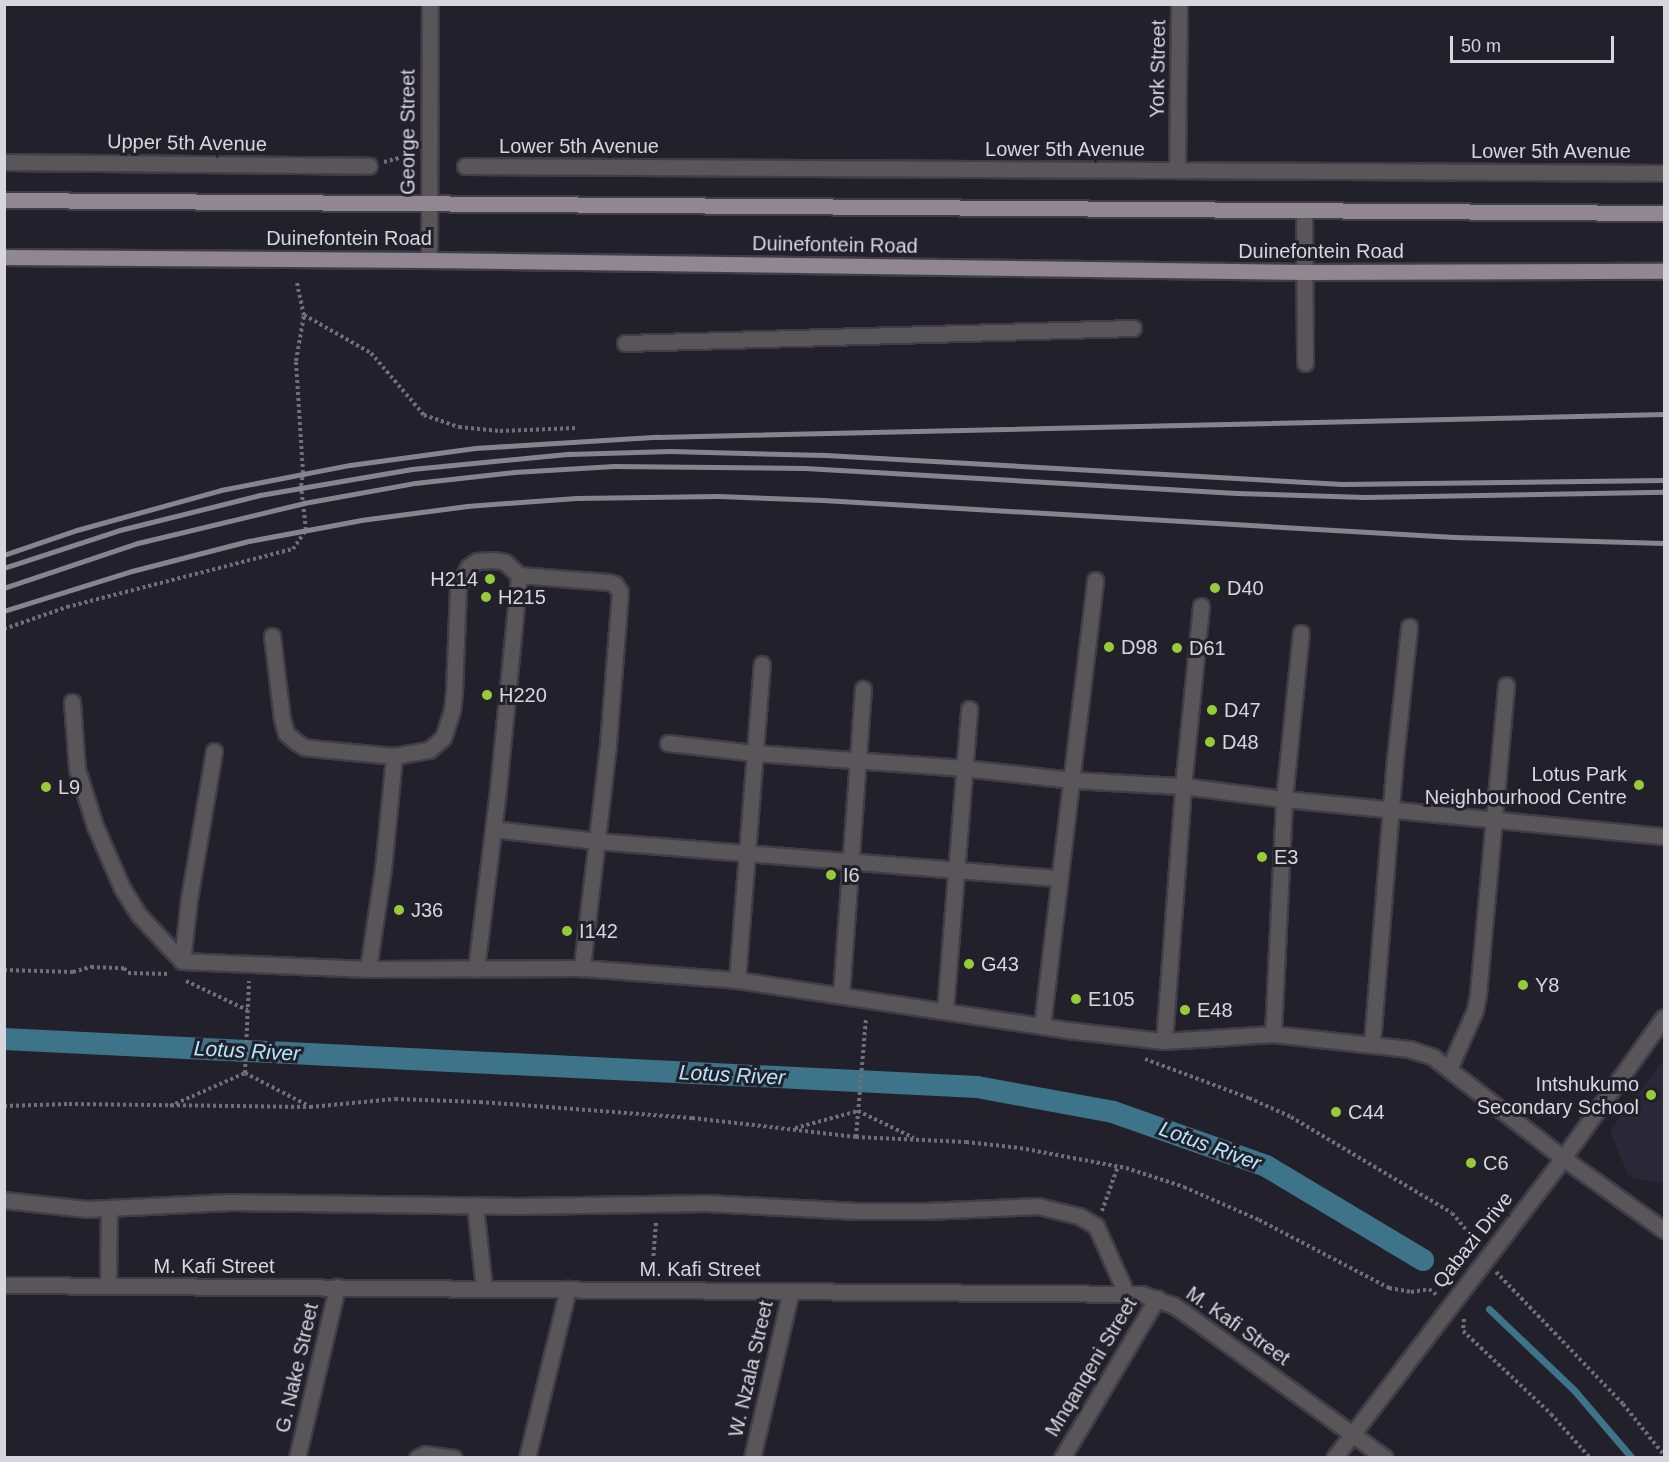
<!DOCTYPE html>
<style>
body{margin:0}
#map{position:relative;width:1669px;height:1462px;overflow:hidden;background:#22212b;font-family:Arial,sans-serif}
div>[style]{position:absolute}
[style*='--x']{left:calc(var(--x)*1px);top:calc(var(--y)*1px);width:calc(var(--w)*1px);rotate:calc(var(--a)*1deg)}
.built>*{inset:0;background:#2a2838}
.stream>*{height:7px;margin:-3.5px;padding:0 3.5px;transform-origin:3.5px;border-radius:3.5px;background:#3d7489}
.canal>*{height:22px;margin:-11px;padding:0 11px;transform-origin:11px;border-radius:11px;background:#3d7489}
.path>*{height:4px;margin-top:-2px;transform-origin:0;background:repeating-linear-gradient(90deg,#706f78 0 3px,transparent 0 6px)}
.roads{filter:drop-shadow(2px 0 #3f3e47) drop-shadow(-2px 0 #3f3e47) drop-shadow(0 2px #3f3e47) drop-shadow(0 -2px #3f3e47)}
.minor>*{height:15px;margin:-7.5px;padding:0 7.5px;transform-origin:7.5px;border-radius:7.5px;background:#595559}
.major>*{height:15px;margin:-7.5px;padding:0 7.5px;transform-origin:7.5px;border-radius:7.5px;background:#908790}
.rail>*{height:4.5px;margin:-2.25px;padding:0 2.25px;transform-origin:2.25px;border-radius:2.25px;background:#86858d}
.dots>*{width:16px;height:16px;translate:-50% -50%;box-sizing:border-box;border:3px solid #22212b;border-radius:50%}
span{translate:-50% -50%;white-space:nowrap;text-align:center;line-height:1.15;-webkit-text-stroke:6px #22212b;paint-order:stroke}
.street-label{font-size:20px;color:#d7d6dd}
.poi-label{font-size:20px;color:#d7d6dd}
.right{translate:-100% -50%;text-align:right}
.left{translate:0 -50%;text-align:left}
.water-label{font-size:21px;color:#b4e5fb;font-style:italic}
.frame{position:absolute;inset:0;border:6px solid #d7d6dd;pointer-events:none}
.scale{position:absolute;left:1450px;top:36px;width:164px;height:27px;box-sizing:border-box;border:3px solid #d7d6dd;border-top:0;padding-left:8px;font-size:18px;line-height:21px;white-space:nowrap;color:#d7d6dd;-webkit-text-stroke:4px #22212b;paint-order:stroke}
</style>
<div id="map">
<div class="built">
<div style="clip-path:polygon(1664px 1059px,1664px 1184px,1629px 1177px,1610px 1131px)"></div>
</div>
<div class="stream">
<div style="--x:1489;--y:1309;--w:117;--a:43.6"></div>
<div style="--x:1574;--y:1390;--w:89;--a:49.5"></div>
</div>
<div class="canal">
<div style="--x:4;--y:1039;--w:974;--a:2.82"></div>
<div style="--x:977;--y:1087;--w:138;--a:10.4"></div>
<div style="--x:1113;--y:1112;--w:162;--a:19.4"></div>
<div style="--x:1266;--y:1166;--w:183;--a:30.9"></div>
</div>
<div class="path">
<div style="--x:384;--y:162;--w:28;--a:-15"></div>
<div style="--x:297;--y:283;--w:33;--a:78"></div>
<div style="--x:4;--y:629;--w:67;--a:-19.2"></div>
<div style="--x:67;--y:607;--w:233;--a:-14.4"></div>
<div style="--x:293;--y:549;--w:23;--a:-56"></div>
<div style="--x:306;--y:530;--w:44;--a:-96.5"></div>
<div style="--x:301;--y:486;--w:13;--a:-81"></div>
<div style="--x:303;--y:473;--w:112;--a:-93.6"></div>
<div style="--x:296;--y:361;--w:47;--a:-80.1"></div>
<div style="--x:304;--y:315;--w:77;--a:29.6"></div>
<div style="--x:371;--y:353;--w:82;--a:49.5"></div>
<div style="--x:424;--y:415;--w:37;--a:19"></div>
<div style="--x:459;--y:427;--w:41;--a:5.6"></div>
<div style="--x:500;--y:431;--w:77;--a:-2.2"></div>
<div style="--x:4;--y:970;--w:69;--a:1.7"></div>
<div style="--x:73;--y:972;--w:19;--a:-16"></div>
<div style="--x:91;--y:967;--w:33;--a:2"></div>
<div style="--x:124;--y:968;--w:6;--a:51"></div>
<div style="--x:128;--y:973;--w:42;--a:1.4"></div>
<div style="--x:186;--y:981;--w:68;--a:25.4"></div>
<div style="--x:1145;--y:1059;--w:111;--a:20.6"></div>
<div style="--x:1249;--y:1098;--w:46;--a:24.3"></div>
<div style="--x:1291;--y:1117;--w:187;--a:30.8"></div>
<div style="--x:1452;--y:1213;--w:38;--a:50"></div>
<div style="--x:245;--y:1073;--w:92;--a:-87.5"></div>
<div style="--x:4;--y:1106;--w:65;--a:-1.8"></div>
<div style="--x:69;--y:1104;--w:241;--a:0.7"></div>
<div style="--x:310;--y:1107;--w:85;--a:-5.4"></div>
<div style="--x:395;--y:1099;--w:85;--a:2"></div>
<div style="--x:480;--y:1102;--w:213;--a:4.3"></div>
<div style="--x:692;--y:1118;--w:165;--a:6.6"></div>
<div style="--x:856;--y:1137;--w:110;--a:2.6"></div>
<div style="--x:966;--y:1142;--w:54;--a:6.3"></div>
<div style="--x:1020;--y:1148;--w:108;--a:10.7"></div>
<div style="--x:1126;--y:1168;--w:61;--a:18.1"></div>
<div style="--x:1184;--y:1187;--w:82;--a:23.7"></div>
<div style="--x:1259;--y:1220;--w:147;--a:27.6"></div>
<div style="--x:1389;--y:1288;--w:22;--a:10"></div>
<div style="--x:1411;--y:1292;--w:18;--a:-9"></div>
<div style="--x:1429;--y:1289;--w:11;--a:38"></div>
<div style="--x:170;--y:1106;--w:82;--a:-23.7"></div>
<div style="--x:245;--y:1073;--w:72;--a:27.3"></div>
<div style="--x:795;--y:1128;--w:65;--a:-15.1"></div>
<div style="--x:858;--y:1111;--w:62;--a:25.7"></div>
<div style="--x:856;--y:1137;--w:119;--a:-85.2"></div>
<div style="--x:1102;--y:1211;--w:48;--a:-70.4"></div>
<div style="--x:1496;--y:1272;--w:183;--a:46.1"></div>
<div style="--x:1623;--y:1404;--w:65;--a:51.2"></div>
<div style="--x:652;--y:1274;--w:52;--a:-85.6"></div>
<div style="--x:1464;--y:1319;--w:12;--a:95"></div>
<div style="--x:1463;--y:1331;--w:121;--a:43.3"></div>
<div style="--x:1551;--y:1414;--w:59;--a:48.4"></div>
</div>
<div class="roads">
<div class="minor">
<div style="--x:4;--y:162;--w:365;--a:0.6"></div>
<div style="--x:465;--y:166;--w:1199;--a:0.33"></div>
<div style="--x:1177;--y:170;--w:166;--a:-89.3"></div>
<div style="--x:1304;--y:211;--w:152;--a:89.6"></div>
<div style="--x:429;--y:260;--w:256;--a:-89.8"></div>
<div style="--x:625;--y:343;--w:508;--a:-1.69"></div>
<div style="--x:519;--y:575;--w:89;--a:4.5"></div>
<div style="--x:608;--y:582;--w:7;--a:16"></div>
<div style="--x:615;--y:584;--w:9;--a:58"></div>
<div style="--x:620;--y:592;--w:153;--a:94.5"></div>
<div style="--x:608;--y:745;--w:225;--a:96.7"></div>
<div style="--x:272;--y:636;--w:84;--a:83.1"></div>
<div style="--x:282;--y:719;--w:15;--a:74"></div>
<div style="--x:286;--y:733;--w:12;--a:42"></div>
<div style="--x:295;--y:741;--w:11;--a:34"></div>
<div style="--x:304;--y:747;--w:17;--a:7"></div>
<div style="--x:321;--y:749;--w:73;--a:5.5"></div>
<div style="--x:72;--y:702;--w:67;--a:85.7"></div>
<div style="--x:77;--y:769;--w:60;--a:72.5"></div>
<div style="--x:95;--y:826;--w:68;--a:66.5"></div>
<div style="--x:122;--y:888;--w:32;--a:58"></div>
<div style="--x:139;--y:915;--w:63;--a:46.9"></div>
<div style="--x:182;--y:961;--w:186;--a:2.5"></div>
<div style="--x:368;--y:969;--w:214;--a:-0.3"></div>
<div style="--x:582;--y:968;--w:155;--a:4.4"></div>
<div style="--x:737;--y:980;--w:334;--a:8.6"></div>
<div style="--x:1067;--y:1030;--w:98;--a:6.5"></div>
<div style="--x:1164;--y:1041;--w:109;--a:-3.7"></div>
<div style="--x:1273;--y:1034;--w:137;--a:6.3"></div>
<div style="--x:1409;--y:1049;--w:25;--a:18"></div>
<div style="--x:1433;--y:1057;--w:165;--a:37.8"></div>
<div style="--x:1563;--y:1158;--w:124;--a:35.5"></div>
<div style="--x:668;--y:743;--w:88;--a:6.6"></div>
<div style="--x:755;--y:753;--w:210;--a:4.1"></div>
<div style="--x:964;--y:768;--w:109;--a:6.3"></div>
<div style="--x:1072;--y:780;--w:111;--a:3.1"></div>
<div style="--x:1183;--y:786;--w:102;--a:7.3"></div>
<div style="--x:1284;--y:799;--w:382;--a:5.6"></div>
<div style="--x:493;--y:829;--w:105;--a:6.6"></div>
<div style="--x:597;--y:841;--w:464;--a:4.6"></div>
<div style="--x:182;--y:961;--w:62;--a:-83.6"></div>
<div style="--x:189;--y:899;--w:150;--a:-80.4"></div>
<div style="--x:368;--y:969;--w:101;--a:-81.5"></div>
<div style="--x:383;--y:869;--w:114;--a:-84.4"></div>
<div style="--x:394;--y:756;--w:36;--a:-10"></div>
<div style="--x:429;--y:750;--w:18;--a:-41"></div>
<div style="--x:443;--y:738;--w:28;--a:-72"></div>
<div style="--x:452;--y:711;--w:19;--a:-84"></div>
<div style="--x:454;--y:692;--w:105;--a:-87.8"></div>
<div style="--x:458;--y:587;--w:22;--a:-63"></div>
<div style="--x:468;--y:567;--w:11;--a:-34"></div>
<div style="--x:477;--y:561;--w:17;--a:-3"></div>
<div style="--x:494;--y:560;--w:11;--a:10"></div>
<div style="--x:505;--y:562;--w:19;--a:43"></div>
<div style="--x:519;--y:575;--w:224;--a:95.6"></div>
<div style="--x:497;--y:798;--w:172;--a:97"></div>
<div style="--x:737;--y:980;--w:317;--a:-85.5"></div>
<div style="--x:841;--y:995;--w:307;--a:-85.9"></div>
<div style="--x:945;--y:1010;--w:302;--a:-85.4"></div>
<div style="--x:1042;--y:1026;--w:449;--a:-83.2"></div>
<div style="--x:1273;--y:1034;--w:235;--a:-87.3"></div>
<div style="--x:1284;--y:799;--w:167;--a:-84.2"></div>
<div style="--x:1164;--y:1041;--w:256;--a:-85.7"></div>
<div style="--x:1183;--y:786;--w:181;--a:-84.3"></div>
<div style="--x:1372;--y:1043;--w:285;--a:-85.4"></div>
<div style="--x:1395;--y:759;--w:133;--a:-83.9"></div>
<div style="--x:1449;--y:1069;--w:64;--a:-66.2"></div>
<div style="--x:1475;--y:1010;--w:16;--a:-79"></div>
<div style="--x:1478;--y:994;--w:310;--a:-84.8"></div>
<div style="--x:4;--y:1200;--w:83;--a:6.2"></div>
<div style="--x:87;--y:1209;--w:143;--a:-2.8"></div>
<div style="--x:230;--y:1202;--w:288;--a:0.8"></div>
<div style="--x:518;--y:1206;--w:189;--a:-0.9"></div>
<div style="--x:707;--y:1203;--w:150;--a:3.1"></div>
<div style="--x:857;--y:1211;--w:68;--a:0"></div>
<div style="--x:925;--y:1211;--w:113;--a:-2.5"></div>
<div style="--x:1038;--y:1206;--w:42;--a:13.7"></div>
<div style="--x:1079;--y:1216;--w:20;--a:30"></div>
<div style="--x:1096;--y:1226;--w:73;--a:65.9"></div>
<div style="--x:475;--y:1205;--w:84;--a:83.9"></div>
<div style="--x:4;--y:1285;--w:1138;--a:0.45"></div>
<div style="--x:1142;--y:1294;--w:33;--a:20"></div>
<div style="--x:1173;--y:1305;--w:14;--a:34"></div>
<div style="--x:1185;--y:1313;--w:247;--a:35.9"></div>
<div style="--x:108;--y:1286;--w:77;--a:-89.3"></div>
<div style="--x:297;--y:1458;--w:176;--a:-76.8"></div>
<div style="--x:417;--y:1458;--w:9;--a:-27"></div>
<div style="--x:425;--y:1454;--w:29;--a:8"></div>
<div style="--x:527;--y:1458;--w:174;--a:-76.4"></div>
<div style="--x:752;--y:1458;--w:171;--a:-76.9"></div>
<div style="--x:1062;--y:1458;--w:186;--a:-59.3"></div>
<div style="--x:1334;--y:1458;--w:377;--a:-52.6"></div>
<div style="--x:1563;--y:1158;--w:173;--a:-54.4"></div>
</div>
<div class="major">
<div style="--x:4;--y:200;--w:1660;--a:0.45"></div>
<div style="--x:4;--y:257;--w:425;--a:0.4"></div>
<div style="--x:429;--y:260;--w:876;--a:0.78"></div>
<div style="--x:1305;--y:272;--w:359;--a:-0.2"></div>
</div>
</div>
<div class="rail">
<div style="--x:4;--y:555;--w:77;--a:-18.9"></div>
<div style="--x:77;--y:530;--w:149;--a:-15.5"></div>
<div style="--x:221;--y:490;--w:131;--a:-11"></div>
<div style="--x:350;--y:465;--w:126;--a:-7.7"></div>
<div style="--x:475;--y:448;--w:182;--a:-3.5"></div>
<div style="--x:657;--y:437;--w:1007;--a:-1.31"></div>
<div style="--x:4;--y:568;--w:122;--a:-18.1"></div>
<div style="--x:120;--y:530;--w:144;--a:-14"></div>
<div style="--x:260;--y:495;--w:154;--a:-9.7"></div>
<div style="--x:412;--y:469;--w:158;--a:-5.5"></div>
<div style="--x:569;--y:454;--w:101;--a:-1.7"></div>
<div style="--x:670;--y:451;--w:156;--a:1.5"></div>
<div style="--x:826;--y:455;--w:517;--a:3.22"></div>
<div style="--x:1342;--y:484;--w:322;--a:-0.7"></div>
<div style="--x:4;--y:588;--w:141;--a:-18.6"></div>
<div style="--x:138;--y:543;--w:171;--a:-13.5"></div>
<div style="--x:304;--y:503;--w:113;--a:-10.2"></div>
<div style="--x:415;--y:483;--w:100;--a:-6.3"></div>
<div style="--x:514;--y:472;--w:100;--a:-3.4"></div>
<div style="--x:614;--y:466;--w:191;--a:0.6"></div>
<div style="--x:805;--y:468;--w:432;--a:3.3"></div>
<div style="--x:1236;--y:493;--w:129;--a:1.8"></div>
<div style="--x:1365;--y:497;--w:299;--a:-1"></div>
<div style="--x:4;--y:611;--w:134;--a:-17.4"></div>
<div style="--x:132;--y:571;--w:121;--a:-14.4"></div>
<div style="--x:249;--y:541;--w:114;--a:-10.6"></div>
<div style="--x:361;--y:520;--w:107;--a:-7.5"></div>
<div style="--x:467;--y:506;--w:109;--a:-4.2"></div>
<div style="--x:576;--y:498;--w:142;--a:-0.8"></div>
<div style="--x:718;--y:496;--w:105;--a:2.2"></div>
<div style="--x:823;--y:500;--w:632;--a:3.36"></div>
<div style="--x:1454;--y:537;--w:210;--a:1.6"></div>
</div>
<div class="dots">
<div style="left:490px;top:579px;background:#97cc38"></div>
<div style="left:1215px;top:588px;background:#97cc38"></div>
<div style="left:486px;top:597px;background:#97cc38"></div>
<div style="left:1109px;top:647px;background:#97cc38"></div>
<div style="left:1177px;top:648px;background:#97cc38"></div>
<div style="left:487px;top:695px;background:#97cc38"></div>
<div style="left:1212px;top:710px;background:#97cc38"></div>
<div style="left:1210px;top:742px;background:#97cc38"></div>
<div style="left:1639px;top:785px;background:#97cc38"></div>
<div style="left:46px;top:787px;background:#97cc38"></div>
<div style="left:1262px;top:857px;background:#97cc38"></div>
<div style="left:831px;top:875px;background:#97cc38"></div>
<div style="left:399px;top:910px;background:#97cc38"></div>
<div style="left:567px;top:931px;background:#97cc38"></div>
<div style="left:969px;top:964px;background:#97cc38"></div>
<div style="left:1523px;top:985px;background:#97cc38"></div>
<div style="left:1076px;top:999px;background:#97cc38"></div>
<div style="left:1185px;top:1010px;background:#97cc38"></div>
<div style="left:1651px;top:1095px;background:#97cc38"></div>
<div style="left:1336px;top:1112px;background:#97cc38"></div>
<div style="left:1471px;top:1163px;background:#97cc38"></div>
</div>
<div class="street-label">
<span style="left:1158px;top:69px;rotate:-89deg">York Street</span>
<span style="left:408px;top:132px;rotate:-90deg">George Street</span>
<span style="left:187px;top:143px;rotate:1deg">Upper 5th Avenue</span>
<span style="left:579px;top:146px">Lower 5th Avenue</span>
<span style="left:1065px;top:149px">Lower 5th Avenue</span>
<span style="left:1551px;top:151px">Lower 5th Avenue</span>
<span style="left:349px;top:238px">Duinefontein Road</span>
<span style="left:835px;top:245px;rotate:1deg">Duinefontein Road</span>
<span style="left:1321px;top:251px">Duinefontein Road</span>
<span style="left:1473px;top:1240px;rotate:-52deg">Qabazi Drive</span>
<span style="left:214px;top:1266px">M. Kafi Street</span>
<span style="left:700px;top:1269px">M. Kafi Street</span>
<span style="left:1238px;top:1326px;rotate:35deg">M. Kafi Street</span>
<span style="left:1091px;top:1367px;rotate:-59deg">Mnqanqeni Street</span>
<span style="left:297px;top:1368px;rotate:-77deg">G. Nake Street</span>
<span style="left:751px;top:1369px;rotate:-77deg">W. Nzala Street</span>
</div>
<div class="poi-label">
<span class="right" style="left:478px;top:579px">H214</span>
<span class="left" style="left:1227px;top:588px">D40</span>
<span class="left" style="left:498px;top:597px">H215</span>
<span class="left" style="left:1121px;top:647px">D98</span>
<span class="left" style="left:1189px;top:648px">D61</span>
<span class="left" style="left:499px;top:695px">H220</span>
<span class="left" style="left:1224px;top:710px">D47</span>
<span class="left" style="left:1222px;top:742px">D48</span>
<span class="right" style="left:1627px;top:786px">Lotus Park<br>Neighbourhood Centre</span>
<span class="left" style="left:58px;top:787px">L9</span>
<span class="left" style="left:1274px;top:857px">E3</span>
<span class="left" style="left:843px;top:875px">I6</span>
<span class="left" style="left:411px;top:910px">J36</span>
<span class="left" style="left:579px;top:931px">I142</span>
<span class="left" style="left:981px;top:964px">G43</span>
<span class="left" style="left:1535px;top:985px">Y8</span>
<span class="left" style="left:1088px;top:999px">E105</span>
<span class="left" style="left:1197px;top:1010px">E48</span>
<span class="right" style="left:1639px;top:1096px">Intshukumo<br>Secondary School</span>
<span class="left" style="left:1348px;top:1112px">C44</span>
<span class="left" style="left:1483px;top:1163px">C6</span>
</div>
<div class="water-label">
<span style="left:247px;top:1051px;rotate:3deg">Lotus River</span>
<span style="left:732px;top:1075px;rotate:3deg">Lotus River</span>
<span style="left:1210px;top:1146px;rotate:20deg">Lotus River</span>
</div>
<div class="frame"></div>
<div class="scale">50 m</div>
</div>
